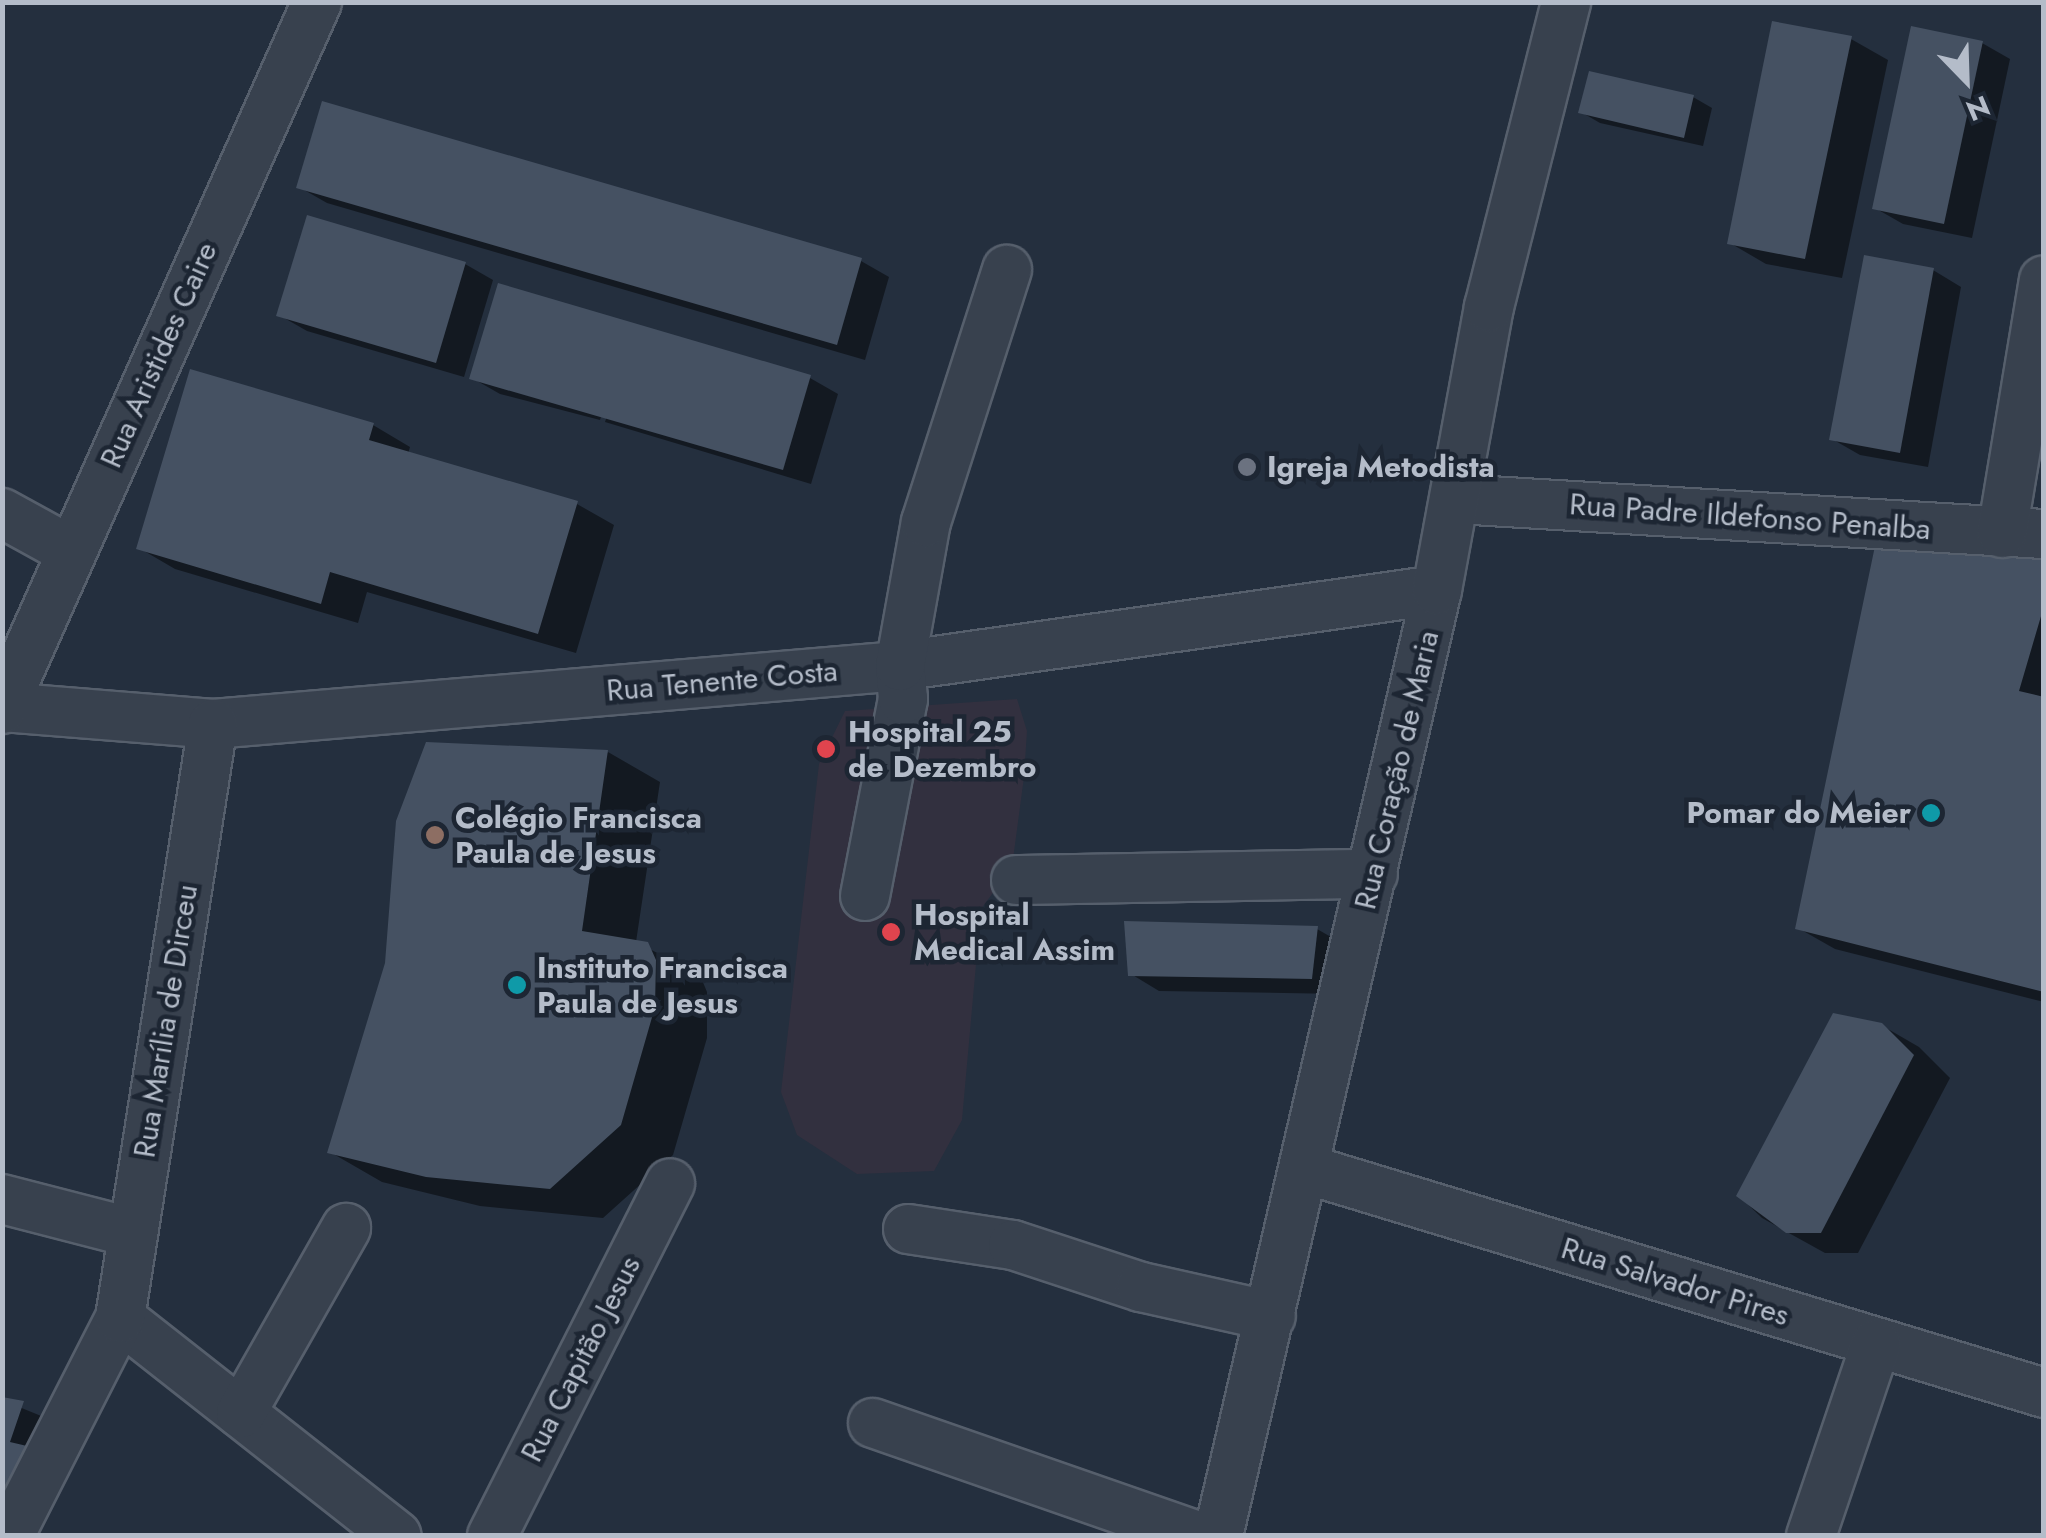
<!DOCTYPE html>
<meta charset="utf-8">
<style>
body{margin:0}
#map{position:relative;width:2046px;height:1538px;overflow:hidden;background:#242f3e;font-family:Jost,sans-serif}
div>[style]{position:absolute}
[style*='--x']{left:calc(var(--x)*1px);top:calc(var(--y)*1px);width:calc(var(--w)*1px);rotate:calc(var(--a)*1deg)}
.medical>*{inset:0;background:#32303f}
.shadow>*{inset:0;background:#0007}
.building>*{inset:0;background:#455162}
.roads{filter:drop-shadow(2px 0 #565f6c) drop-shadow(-2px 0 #565f6c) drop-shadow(0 2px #565f6c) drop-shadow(0 -2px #565f6c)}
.minor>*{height:48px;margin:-24px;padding:0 24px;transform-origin:24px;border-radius:24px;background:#38414e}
.dots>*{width:28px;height:28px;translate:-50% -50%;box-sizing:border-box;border:5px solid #1d2633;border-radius:50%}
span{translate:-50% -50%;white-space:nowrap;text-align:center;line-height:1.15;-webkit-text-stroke:9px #1d2633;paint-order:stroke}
.street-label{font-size:30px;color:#b4bcc9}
.poi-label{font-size:30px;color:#b4bcc9;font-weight:700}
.left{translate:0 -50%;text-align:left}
.right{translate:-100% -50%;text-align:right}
.frame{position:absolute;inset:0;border:5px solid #b4bcc9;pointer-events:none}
.north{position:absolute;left:1916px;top:30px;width:100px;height:100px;-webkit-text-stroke:8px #1d2633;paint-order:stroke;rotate:157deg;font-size:28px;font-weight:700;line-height:40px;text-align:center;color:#b4bcc9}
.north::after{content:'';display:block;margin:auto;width:35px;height:45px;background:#b4bcc9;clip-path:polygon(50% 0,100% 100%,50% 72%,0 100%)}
</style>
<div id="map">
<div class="medical">
<div style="clip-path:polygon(1017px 699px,1027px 731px,1024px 777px,1012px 867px,981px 909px,962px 1120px,934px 1171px,857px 1174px,797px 1135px,781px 1092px,819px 764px,845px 711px)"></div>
</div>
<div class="shadow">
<div style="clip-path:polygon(1851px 39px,1888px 60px,1842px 278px,1766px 264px,1730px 243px)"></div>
<div style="clip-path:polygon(1982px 43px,2010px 59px,1972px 238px,1903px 224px,1875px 208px)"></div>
<div style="clip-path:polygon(1693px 97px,1712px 108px,1703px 146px,1600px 123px,1581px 112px)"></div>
<div style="clip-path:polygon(324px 104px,861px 261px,889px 277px,865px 360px,327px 203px,299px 187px)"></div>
<div style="clip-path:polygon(465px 264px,493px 280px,464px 377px,307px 331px,279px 315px)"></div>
<div style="clip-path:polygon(1933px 270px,1961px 287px,1928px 467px,1860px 455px,1832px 439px)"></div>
<div style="clip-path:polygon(629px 324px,600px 420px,500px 394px,472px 378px)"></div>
<div style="clip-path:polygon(634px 326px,810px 378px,838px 394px,811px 484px,605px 422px)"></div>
<div style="clip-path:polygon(192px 372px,373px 425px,410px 447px,408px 454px,577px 504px,614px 525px,576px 653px,367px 592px,358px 623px,175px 569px,139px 548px)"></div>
<div style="clip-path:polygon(2044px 558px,2044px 1002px,1835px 949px,1798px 928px)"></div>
<div style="clip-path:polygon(608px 752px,660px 782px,636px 942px,700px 975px,707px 992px,707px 1038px,673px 1155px,603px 1218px,480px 1206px,382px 1182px,330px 1152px)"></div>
<div style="clip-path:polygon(1317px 929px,1345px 945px,1340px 994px,1159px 991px,1131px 974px)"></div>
<div style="clip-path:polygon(1881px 1025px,1919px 1047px,1950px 1078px,1858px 1253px,1825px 1253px,1762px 1218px,1739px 1196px)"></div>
<div style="clip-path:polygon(2px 1400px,51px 1420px,2px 1536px)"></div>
</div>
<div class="building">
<div style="clip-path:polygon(1772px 21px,1852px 36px,1805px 259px,1727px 244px)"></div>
<div style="clip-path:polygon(1911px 26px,1983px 41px,1944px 224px,1872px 209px)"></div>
<div style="clip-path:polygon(1589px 71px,1694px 95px,1684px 138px,1578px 113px)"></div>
<div style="clip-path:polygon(322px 101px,862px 258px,837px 345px,296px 188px)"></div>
<div style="clip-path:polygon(307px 215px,466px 262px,436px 363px,276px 316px)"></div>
<div style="clip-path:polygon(1864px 255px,1934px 268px,1900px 453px,1829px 440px)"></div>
<div style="clip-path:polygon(498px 283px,811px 375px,783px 470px,469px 379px)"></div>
<div style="clip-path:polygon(190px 369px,374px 423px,369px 440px,578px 501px,538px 634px,330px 572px,321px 604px,136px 549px)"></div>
<div style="clip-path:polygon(1875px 546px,2044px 555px,2044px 606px,2019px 691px,2044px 697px,2044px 992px,1795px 929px)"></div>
<div style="clip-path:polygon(426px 742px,608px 750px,582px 931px,648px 942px,656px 960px,655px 1007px,621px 1125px,550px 1189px,426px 1177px,327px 1153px,385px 963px,396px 821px)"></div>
<div style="clip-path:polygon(1124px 921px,1318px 926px,1312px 979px,1128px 976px)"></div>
<div style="clip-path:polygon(1833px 1013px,1882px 1023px,1914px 1055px,1821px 1233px,1786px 1233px,1736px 1196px)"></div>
<div style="clip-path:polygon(2px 1397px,24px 1401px,10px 1442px,27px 1446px,2px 1497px)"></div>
</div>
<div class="roads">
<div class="minor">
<div style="--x:1456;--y:499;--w:589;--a:3.41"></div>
<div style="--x:2;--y:513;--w:79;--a:28.8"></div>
<div style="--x:2002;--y:533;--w:256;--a:-80.6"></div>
<div style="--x:3;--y:707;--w:211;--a:4.6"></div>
<div style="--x:213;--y:724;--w:689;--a:-4.83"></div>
<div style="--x:900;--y:666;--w:542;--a:-8.06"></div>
<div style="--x:2;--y:709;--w:774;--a:-65.98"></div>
<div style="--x:1016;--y:880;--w:357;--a:-1"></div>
<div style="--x:865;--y:896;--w:201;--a:-79.1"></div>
<div style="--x:903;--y:699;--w:33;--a:-95"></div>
<div style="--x:900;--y:666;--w:146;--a:-79.8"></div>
<div style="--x:926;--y:522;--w:265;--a:-72.2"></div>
<div style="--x:1306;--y:1169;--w:771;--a:16.88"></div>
<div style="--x:2;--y:1199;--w:135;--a:14.5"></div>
<div style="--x:908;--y:1229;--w:106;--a:8.7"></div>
<div style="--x:1013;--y:1245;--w:135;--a:18.2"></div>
<div style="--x:1141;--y:1287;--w:133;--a:12.6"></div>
<div style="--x:120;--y:1318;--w:352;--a:38.2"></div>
<div style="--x:241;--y:1413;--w:213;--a:-60.4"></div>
<div style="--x:873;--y:1423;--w:344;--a:19.2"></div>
<div style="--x:9;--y:1536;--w:245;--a:-63"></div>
<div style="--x:120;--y:1318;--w:601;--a:-81.1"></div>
<div style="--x:492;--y:1536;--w:395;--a:-63.2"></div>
<div style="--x:1218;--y:1536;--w:971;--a:-76.97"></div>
<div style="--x:1437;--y:590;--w:288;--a:-79.6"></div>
<div style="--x:1489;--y:307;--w:315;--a:-75.8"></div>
<div style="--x:1811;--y:1536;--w:203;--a:-71.3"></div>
</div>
</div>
<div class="dots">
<div style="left:1247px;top:467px;background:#6b7280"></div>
<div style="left:826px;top:749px;background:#e0444e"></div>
<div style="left:1931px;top:813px;background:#0f9aa8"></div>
<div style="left:435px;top:835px;background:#8d6e63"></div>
<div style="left:891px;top:932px;background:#e0444e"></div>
<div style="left:517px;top:985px;background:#0f9aa8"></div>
</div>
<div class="street-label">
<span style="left:159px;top:355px;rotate:-66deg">Rua Aristides Caire</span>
<span style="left:1750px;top:517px;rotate:4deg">Rua Padre Ildefonso Penalba</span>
<span style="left:722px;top:681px;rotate:-5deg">Rua Tenente Costa</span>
<span style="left:1397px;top:770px;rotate:-77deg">Rua Coração de Maria</span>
<span style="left:166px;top:1021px;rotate:-81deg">Rua Marília de Dirceu</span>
<span style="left:1675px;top:1282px;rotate:17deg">Rua Salvador Pires</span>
<span style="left:581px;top:1359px;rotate:-63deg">Rua Capitão Jesus</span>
</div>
<div class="poi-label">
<span class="left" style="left:1267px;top:467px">Igreja Metodista</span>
<span class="left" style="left:848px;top:749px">Hospital 25<br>de Dezembro</span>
<span class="right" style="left:1911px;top:813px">Pomar do Meier</span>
<span class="left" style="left:455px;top:835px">Colégio Francisca<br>Paula de Jesus</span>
<span class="left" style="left:914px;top:932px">Hospital<br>Medical Assim</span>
<span class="left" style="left:537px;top:985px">Instituto Francisca<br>Paula de Jesus</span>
</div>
<div class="frame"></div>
<div class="north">N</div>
</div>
